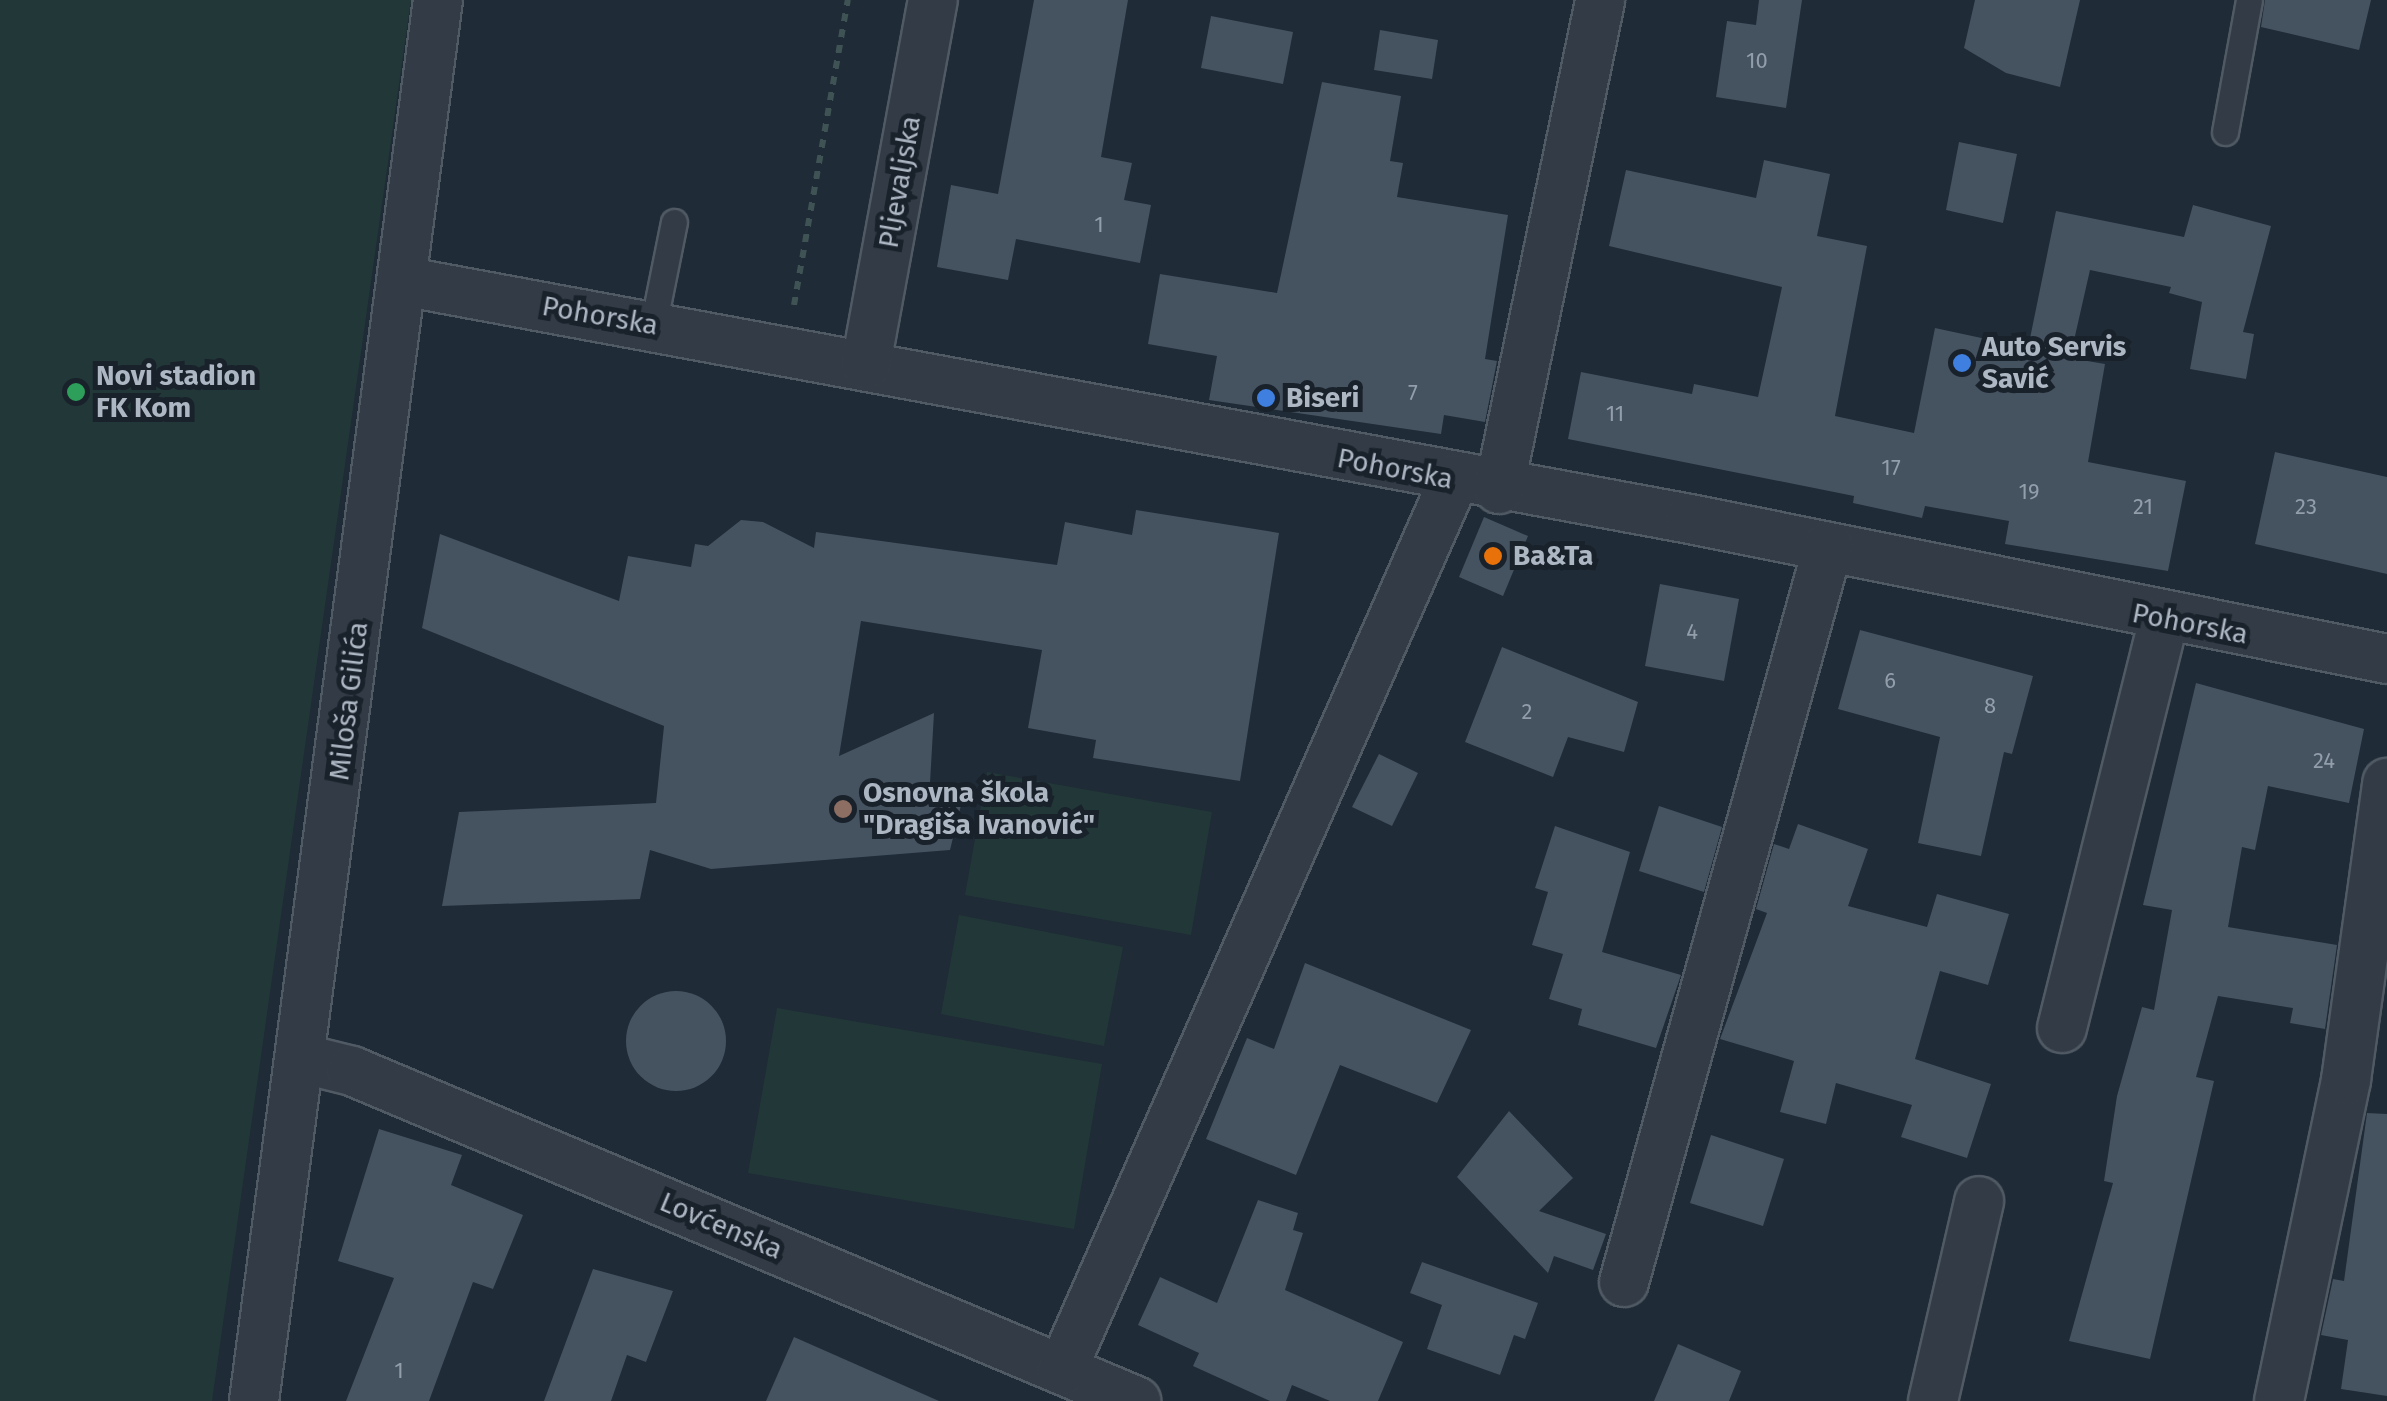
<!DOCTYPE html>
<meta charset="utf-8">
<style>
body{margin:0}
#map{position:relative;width:2387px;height:1401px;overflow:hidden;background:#1f2b36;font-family:"Fira Sans",sans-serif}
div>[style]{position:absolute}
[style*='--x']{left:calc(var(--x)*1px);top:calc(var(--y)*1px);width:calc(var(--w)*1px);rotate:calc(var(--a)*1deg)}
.green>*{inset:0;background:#223838}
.building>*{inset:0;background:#455260}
.round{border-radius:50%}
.path>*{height:6px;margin-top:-3px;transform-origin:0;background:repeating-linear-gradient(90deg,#3f5354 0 8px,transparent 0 16px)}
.roads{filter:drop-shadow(2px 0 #505a65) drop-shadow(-2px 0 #505a65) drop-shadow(0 2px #505a65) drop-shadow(0 -2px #505a65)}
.lane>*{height:25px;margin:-12.5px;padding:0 12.5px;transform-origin:12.5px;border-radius:12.5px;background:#333c46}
.street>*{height:48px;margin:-24px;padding:0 24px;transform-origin:24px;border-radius:24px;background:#333c46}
.dots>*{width:28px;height:28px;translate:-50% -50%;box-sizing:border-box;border:5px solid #19212b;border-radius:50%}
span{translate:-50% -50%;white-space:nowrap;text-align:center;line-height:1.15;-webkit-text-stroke:10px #19212b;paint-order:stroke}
.number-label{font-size:22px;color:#939eab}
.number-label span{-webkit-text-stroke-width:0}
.street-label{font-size:28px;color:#adb7c4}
.poi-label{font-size:28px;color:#adb7c4;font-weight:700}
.left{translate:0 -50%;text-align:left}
</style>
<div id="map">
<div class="green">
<div style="clip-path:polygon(0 0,411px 0,212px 1401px,0 1401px)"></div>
<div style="clip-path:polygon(987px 772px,1212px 812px,1191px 935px,965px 895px)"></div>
<div style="clip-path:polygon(959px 915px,1123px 947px,1104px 1046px,941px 1014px)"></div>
<div style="clip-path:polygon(777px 1008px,1102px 1064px,1074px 1229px,748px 1173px)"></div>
</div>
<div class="building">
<div style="clip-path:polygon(1034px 0,1128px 0,1101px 157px,1132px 163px,1124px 200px,1151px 205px,1140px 263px,1016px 239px,1008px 280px,937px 267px,951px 185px,998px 194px)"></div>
<div style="clip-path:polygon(1759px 0,1802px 0,1786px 108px,1716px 97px,1727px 21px,1756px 25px)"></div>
<div style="clip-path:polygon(1975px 0,2080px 0,2060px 87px,2006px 73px,1964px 48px)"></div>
<div style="clip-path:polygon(2265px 0,2371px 0,2359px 50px,2261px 27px)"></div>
<div style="clip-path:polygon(1211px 16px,1293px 32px,1283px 84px,1201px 68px)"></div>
<div style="clip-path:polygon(1380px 30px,1438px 40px,1432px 79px,1374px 70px)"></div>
<div style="clip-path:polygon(1322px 82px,1401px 96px,1390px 161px,1403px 163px,1397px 197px,1508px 215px,1485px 359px,1497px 361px,1485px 422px,1444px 415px,1441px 434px,1209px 400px,1217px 356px,1148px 344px,1160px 274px,1277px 293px)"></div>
<div style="clip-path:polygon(1959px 142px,2017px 154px,2003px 223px,1946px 210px)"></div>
<div style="clip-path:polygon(1764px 160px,1830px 174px,1817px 236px,1867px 246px,1835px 416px,1914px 433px,1935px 328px,2028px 348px,2056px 211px,2184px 237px,2193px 205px,2271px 226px,2243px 332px,2254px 334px,2246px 379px,2190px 369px,2202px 302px,2169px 293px,2171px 287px,2090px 270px,2070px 358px,2105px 364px,2088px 462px,2186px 481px,2168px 571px,2005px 544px,2009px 521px,1925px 506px,1922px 518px,1853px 503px,1854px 496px,1568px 439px,1581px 372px,1692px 394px,1694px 384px,1758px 397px,1782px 287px,1609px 246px,1626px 170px,1756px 198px)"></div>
<div style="clip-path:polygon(2275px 452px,2387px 477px,2387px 574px,2255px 544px)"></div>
<div style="clip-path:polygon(1136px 510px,1279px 533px,1240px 781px,1093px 758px,1096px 740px,1028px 728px,1042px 650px,861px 621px,839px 756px,934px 713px,930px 783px,965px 789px,950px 850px,711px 869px,650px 850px,640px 899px,442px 906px,459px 812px,656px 803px,664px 726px,422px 628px,440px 534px,619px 601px,628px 556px,691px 567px,695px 544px,708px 546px,741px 520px,763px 522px,814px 548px,816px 532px,1057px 565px,1065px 522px,1132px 535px)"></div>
<div style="clip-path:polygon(1484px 517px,1528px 536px,1503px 596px,1459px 577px)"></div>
<div style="clip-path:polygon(1660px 584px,1739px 599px,1724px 681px,1645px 666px)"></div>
<div style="clip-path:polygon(1860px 630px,2033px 676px,2012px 754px,2004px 752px,1981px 856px,1918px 843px,1940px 737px,1838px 709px)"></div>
<div style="clip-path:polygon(1502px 647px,1638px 702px,1624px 752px,1568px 737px,1553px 777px,1465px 742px)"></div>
<div style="clip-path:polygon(2196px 683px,2364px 729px,2349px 803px,2268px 786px,2255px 850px,2242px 847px,2228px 927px,2337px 945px,2325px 1029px,2290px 1023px,2293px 1008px,2218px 996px,2196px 1077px,2214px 1081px,2150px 1359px,2069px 1341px,2113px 1183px,2104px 1181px,2117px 1096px,2142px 1007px,2154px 1010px,2172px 910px,2143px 905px)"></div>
<div style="clip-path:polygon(1379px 754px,1418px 773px,1392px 826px,1352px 807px)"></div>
<div style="clip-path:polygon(1659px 806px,1722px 827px,1704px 892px,1639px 871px)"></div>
<div style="clip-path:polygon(1798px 824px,1868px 849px,1848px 906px,1927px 927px,1937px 894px,2009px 914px,1988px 985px,1940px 971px,1915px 1059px,1991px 1084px,1967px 1158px,1901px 1137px,1912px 1105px,1836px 1083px,1826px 1124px,1780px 1112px,1794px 1061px,1720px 1039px,1767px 913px,1756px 909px,1774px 844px,1789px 849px)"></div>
<div style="clip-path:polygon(1555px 826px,1630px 852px,1602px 952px,1681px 975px,1656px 1048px,1578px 1025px,1582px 1009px,1549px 999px,1563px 954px,1532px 945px,1548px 892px,1535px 888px)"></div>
<div style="clip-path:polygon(1305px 963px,1471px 1030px,1437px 1103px,1340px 1065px,1296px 1175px,1206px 1139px,1247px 1038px,1274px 1049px)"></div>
<div class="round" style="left:626px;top:991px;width:100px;height:100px"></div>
<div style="clip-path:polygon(1509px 1111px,1573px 1178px,1539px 1211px,1606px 1234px,1593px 1270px,1554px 1256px,1548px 1273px,1457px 1177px)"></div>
<div style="clip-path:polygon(2367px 1113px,2387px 1114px,2387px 1396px,2341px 1389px,2348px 1340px,2321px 1335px,2333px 1279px,2344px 1281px)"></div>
<div style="clip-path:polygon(379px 1129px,462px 1155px,451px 1185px,523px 1215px,493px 1289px,473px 1282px,429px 1401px,346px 1401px,394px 1278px,338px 1261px)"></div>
<div style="clip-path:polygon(1711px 1135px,1784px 1159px,1763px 1226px,1690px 1203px)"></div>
<div style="clip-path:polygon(1258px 1200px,1298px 1213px,1293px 1230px,1303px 1233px,1285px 1290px,1403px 1342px,1378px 1401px,1330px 1401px,1292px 1385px,1286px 1401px,1270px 1401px,1193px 1366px,1199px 1353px,1138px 1325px,1160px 1277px,1217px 1303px)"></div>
<div style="clip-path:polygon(1422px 1262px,1538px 1303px,1525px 1339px,1514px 1335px,1500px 1375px,1427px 1349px,1442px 1305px,1410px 1293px)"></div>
<div style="clip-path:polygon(593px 1269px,673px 1291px,646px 1362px,627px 1355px,611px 1401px,544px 1401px)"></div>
<div style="clip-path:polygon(794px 1337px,939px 1401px,766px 1401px)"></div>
<div style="clip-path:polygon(1678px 1344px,1741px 1371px,1729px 1401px,1654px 1401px)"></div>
</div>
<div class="path">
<div style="--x:794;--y:305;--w:310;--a:-80"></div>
</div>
<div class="roads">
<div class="lane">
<div style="--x:2225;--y:132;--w:134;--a:-79.7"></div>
<div style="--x:653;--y:326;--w:106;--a:-78.6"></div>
</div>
<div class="street">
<div style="--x:402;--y:281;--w:1310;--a:10.47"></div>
<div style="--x:1690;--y:519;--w:711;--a:11.36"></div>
<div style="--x:866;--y:364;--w:370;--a:-79.6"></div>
<div style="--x:1499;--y:489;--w:499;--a:-78.3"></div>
<div style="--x:2062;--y:1028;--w:421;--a:-76"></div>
<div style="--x:304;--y:1059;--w:49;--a:14"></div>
<div style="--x:352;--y:1071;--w:851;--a:22.83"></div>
<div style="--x:1624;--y:1282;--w:763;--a:-74.49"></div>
<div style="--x:1062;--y:1370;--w:973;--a:-66.23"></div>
<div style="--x:254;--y:1401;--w:1413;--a:-82.52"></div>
<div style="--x:1933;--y:1401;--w:205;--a:-77"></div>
<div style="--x:2279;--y:1401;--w:328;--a:-78.2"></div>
<div style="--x:2346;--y:1080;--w:300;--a:-82.1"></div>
</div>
</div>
<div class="dots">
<div style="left:1962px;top:363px;background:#3f7fe0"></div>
<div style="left:76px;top:392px;background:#2e9e5b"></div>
<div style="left:1266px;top:398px;background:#3f7fe0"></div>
<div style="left:1493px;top:556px;background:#e8710a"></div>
<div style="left:843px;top:809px;background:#8d6e63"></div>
</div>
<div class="number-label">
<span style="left:1757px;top:61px">10</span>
<span style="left:1099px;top:225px">1</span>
<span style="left:1413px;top:393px">7</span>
<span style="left:1615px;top:414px">11</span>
<span style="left:1891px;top:468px">17</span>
<span style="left:2029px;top:492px">19</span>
<span style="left:2143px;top:507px">21</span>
<span style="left:2306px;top:507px">23</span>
<span style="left:1692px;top:632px">4</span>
<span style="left:1890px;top:681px">6</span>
<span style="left:1990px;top:706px">8</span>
<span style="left:1527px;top:712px">2</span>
<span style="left:2324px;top:761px">24</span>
<span style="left:399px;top:1371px">1</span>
</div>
<div class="street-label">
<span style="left:900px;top:182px;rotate:-80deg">Pljevaljska</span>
<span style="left:600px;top:316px;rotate:10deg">Pohorska</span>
<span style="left:1395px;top:469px;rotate:11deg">Pohorska</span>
<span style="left:2190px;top:624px;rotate:11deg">Pohorska</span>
<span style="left:349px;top:701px;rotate:-83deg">Miloša Gilića</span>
<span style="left:721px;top:1226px;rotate:23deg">Lovćenska</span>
</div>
<div class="poi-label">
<span class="left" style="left:1982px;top:363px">Auto Servis<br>Savić</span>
<span class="left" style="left:96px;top:392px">Novi stadion<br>FK Kom</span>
<span class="left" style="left:1286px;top:398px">Biseri</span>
<span class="left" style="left:1513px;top:556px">Ba&amp;Ta</span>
<span class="left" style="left:863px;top:809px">Osnovna škola<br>"Dragiša Ivanović"</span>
</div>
</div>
